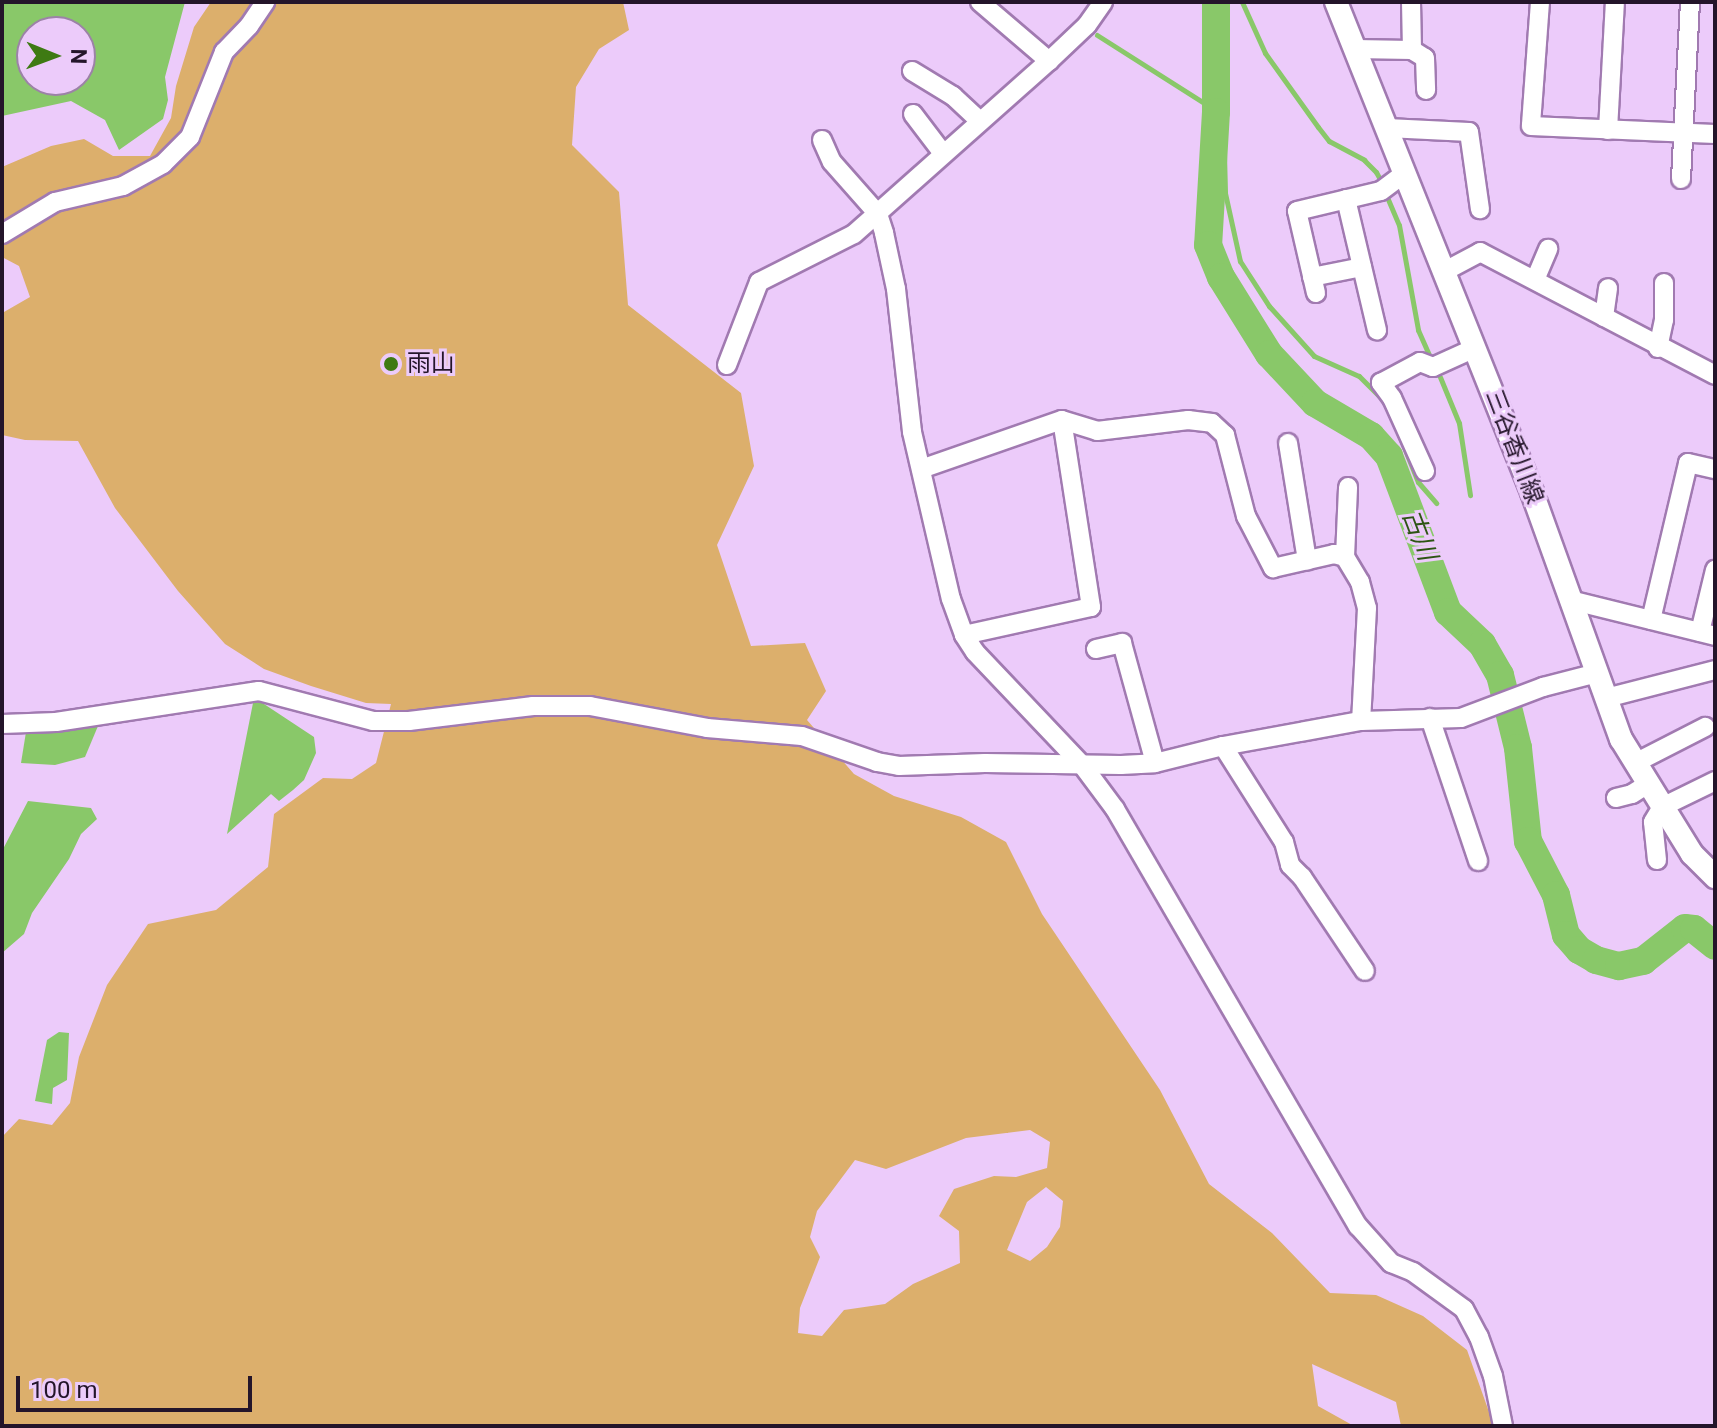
<!DOCTYPE html>
<meta charset="utf-8">
<style>
body{margin:0}
#map{position:relative;width:1717px;height:1428px;overflow:hidden;background:#eccbfa;font-family:Roboto,"Noto Sans JP",sans-serif}
div>[style]{position:absolute}
[style*='--x']{left:calc(var(--x)*1px);top:calc(var(--y)*1px);width:calc(var(--w)*1px);rotate:calc(var(--a)*1deg)}
.green>*{inset:0;background:#dcaf6c}
.water>*{inset:0;background:#89c869}
.stream>*{height:5px;margin:-2.5px;padding:0 2.5px;transform-origin:2.5px;border-radius:2.5px;background:#89c869}
.river>*{height:28px;margin:-14px;padding:0 14px;transform-origin:14px;border-radius:14px;background:#89c869}
.roads{filter:drop-shadow(2px 0 #a17ab1) drop-shadow(-2px 0 #a17ab1) drop-shadow(0 2px #a17ab1) drop-shadow(0 -2px #a17ab1)}
.minor>*{height:18px;margin:-9px;padding:0 9px;transform-origin:9px;border-radius:9px;background:#fff}
.major>*{height:22px;margin:-11px;padding:0 11px;transform-origin:11px;border-radius:11px;background:#fff}
.dots>*{width:22px;height:22px;translate:-50% -50%;box-sizing:border-box;border:4px solid #eccbfa;border-radius:50%}
span{translate:-50% -50%;white-space:nowrap;text-align:center;line-height:1.15;-webkit-text-stroke:6px #eccbfa;paint-order:stroke}
.poi-label{font-size:24px;color:#24152a}
.left{translate:0 -50%;text-align:left}
.street-label{font-size:24px;color:#24152a}
.water-label{font-size:26px;color:#2d5514;font-style:italic}
.frame{position:absolute;inset:0;border:4px solid #24152a;pointer-events:none}
.north{position:absolute;left:16px;top:16px;width:80px;height:80px;box-sizing:border-box;background:#eccbfa;border:2px solid #9c82a7;border-radius:50%;rotate:91deg;font-size:22px;font-weight:700;line-height:32px;text-align:center;color:#24152a}
.north::after{content:'';display:block;margin:auto;width:28px;height:36px;background:#3e7a13;clip-path:polygon(50% 0,100% 100%,50% 72%,0 100%)}
.scale{position:absolute;left:16px;top:1376px;width:236px;height:36px;box-sizing:border-box;border:4px solid #24152a;border-top:0;padding-left:10px;font-size:24px;line-height:28px;white-space:nowrap;color:#24152a;-webkit-text-stroke:6px #eccbfa;paint-order:stroke}
</style>
<div id="map">
<div class="green">
<div style="clip-path:polygon(evenodd,211px 2px,623px 2px,629px 30px,599px 49px,576px 87px,572px 145px,619px 192px,628px 305px,741px 393px,754px 466px,717px 545px,751px 646px,805px 643px,826px 691px,807px 720px,854px 774px,894px 796px,961px 817px,1006px 842px,1042px 914px,1160px 1090px,1209px 1184px,1272px 1233px,1330px 1293px,1376px 1295px,1423px 1316px,1467px 1350px,1494px 1426px,1401px 1426px,1396px 1402px,1312px 1364px,1318px 1406px,1354px 1426px,2px 1426px,2px 1137px,19px 1119px,52px 1125px,70px 1103px,79px 1057px,107px 985px,148px 924px,216px 910px,268px 867px,274px 814px,323px 778px,352px 779px,376px 763px,391px 704px,366px 703px,311px 686px,264px 669px,225px 644px,178px 591px,115px 508px,78px 441px,25px 440px,2px 435px,2px 321px,4px 312px,30px 297px,19px 266px,2px 257px,2px 167px,51px 146px,84px 139px,113px 156px,150px 156px,171px 118px,176px 86px,194px 27px,211px 2px,1030px 1130px,1050px 1142px,1047px 1168px,1016px 1177px,994px 1176px,954px 1189px,939px 1216px,959px 1231px,960px 1263px,913px 1284px,885px 1304px,844px 1310px,822px 1336px,798px 1333px,800px 1308px,820px 1257px,810px 1237px,817px 1211px,855px 1160px,886px 1169px,966px 1138px,1030px 1130px,211px 2px,1046px 1187px,1063px 1201px,1060px 1227px,1047px 1247px,1030px 1261px,1007px 1250px,1027px 1202px,1046px 1187px)"></div>
</div>
<div class="water">
<div style="clip-path:polygon(evenodd,2px 2px,185px 2px,165px 77px,168px 100px,163px 119px,119px 150px,105px 120px,71px 101px,2px 116px,2px 2px,32px 32px,80px 32px,80px 80px,32px 80px,32px 32px)"></div>
<div style="clip-path:polygon(261px 702px,314px 737px,316px 753px,304px 780px,293px 790px,279px 801px,271px 794px,227px 834px,253px 703px)"></div>
<div style="clip-path:polygon(98px 726px,85px 757px,55px 765px,21px 763px,26px 732px)"></div>
<div style="clip-path:polygon(28px 801px,91px 808px,97px 819px,81px 834px,69px 859px,32px 913px,24px 934px,2px 953px,2px 851px)"></div>
<div style="clip-path:polygon(59px 1032px,69px 1033px,67px 1080px,53px 1088px,52px 1104px,35px 1101px,47px 1040px)"></div>
</div>
<div class="stream">
<div style="--x:1242;--y:2;--w:56;--a:65.7"></div>
<div style="--x:1265;--y:53;--w:91;--a:54.4"></div>
<div style="--x:1318;--y:127;--w:18;--a:52"></div>
<div style="--x:1329;--y:141;--w:40;--a:28"></div>
<div style="--x:1364;--y:160;--w:17;--a:45"></div>
<div style="--x:1376;--y:172;--w:13;--a:61"></div>
<div style="--x:1097;--y:35;--w:149;--a:32.4"></div>
<div style="--x:1223;--y:115;--w:78;--a:88.5"></div>
<div style="--x:1225;--y:193;--w:70;--a:77.6"></div>
<div style="--x:1240;--y:261;--w:54;--a:57.2"></div>
<div style="--x:1269;--y:306;--w:67;--a:48"></div>
<div style="--x:1314;--y:356;--w:49;--a:24"></div>
<div style="--x:1359;--y:376;--w:35;--a:45"></div>
<div style="--x:1387;--y:197;--w:30;--a:67"></div>
<div style="--x:1399;--y:225;--w:107;--a:79.7"></div>
<div style="--x:1418;--y:330;--w:27;--a:66"></div>
<div style="--x:1440;--y:377;--w:50;--a:67.6"></div>
<div style="--x:1459;--y:423;--w:73;--a:81.3"></div>
<div style="--x:1392;--y:417;--w:70;--a:68.2"></div>
<div style="--x:1418;--y:482;--w:28;--a:49"></div>
</div>
<div class="river">
<div style="--x:1216;--y:2;--w:110;--a:90"></div>
<div style="--x:1216;--y:112;--w:133;--a:93.4"></div>
<div style="--x:1208;--y:245;--w:35;--a:68"></div>
<div style="--x:1221;--y:277;--w:91;--a:58.1"></div>
<div style="--x:1269;--y:354;--w:67;--a:46.8"></div>
<div style="--x:1315;--y:403;--w:65;--a:30.5"></div>
<div style="--x:1371;--y:436;--w:27;--a:48"></div>
<div style="--x:1389;--y:456;--w:167;--a:69.3"></div>
<div style="--x:1448;--y:612;--w:47;--a:43.3"></div>
<div style="--x:1482;--y:644;--w:36;--a:60"></div>
<div style="--x:1500;--y:675;--w:75;--a:76.1"></div>
<div style="--x:1518;--y:748;--w:94;--a:83.9"></div>
<div style="--x:1528;--y:841;--w:61;--a:62.6"></div>
<div style="--x:1556;--y:895;--w:41;--a:76"></div>
<div style="--x:1566;--y:935;--w:20;--a:49"></div>
<div style="--x:1579;--y:950;--w:20;--a:30"></div>
<div style="--x:1596;--y:960;--w:24;--a:15"></div>
<div style="--x:1619;--y:966;--w:25;--a:-12"></div>
<div style="--x:1643;--y:961;--w:53;--a:-38.2"></div>
<div style="--x:1685;--y:928;--w:9;--a:6"></div>
<div style="--x:1694;--y:929;--w:27;--a:39"></div>
</div>
<div class="roads">
<div class="minor">
<div style="--x:980;--y:2;--w:91;--a:40.5"></div>
<div style="--x:1411;--y:2;--w:48;--a:88.8"></div>
<div style="--x:1540;--y:2;--w:124;--a:94.2"></div>
<div style="--x:1531;--y:126;--w:184;--a:2.5"></div>
<div style="--x:1355;--y:49;--w:57;--a:1"></div>
<div style="--x:1412;--y:50;--w:15;--a:32"></div>
<div style="--x:1425;--y:58;--w:32;--a:88"></div>
<div style="--x:912;--y:71;--w:48;--a:31.4"></div>
<div style="--x:953;--y:96;--w:35;--a:43"></div>
<div style="--x:913;--y:114;--w:48;--a:52.7"></div>
<div style="--x:1387;--y:128;--w:82;--a:2.8"></div>
<div style="--x:1469;--y:132;--w:78;--a:81.9"></div>
<div style="--x:1608;--y:130;--w:128;--a:-86.9"></div>
<div style="--x:822;--y:140;--w:24;--a:66"></div>
<div style="--x:832;--y:162;--w:69;--a:48.5"></div>
<div style="--x:878;--y:214;--w:20;--a:72"></div>
<div style="--x:884;--y:233;--w:57;--a:77.9"></div>
<div style="--x:896;--y:289;--w:144;--a:83.6"></div>
<div style="--x:912;--y:432;--w:171;--a:76.9"></div>
<div style="--x:951;--y:599;--w:38;--a:70"></div>
<div style="--x:964;--y:635;--w:20;--a:57"></div>
<div style="--x:975;--y:652;--w:157;--a:46.5"></div>
<div style="--x:1083;--y:766;--w:54;--a:53.3"></div>
<div style="--x:1115;--y:809;--w:483;--a:59.8"></div>
<div style="--x:1358;--y:1226;--w:50;--a:48.3"></div>
<div style="--x:1391;--y:1263;--w:24;--a:22"></div>
<div style="--x:1413;--y:1272;--w:63;--a:36"></div>
<div style="--x:1464;--y:1309;--w:32;--a:62"></div>
<div style="--x:1479;--y:1337;--w:41;--a:70.3"></div>
<div style="--x:1493;--y:1376;--w:51;--a:78.7"></div>
<div style="--x:1681;--y:179;--w:177;--a:-87.1"></div>
<div style="--x:1346;--y:199;--w:135;--a:76.7"></div>
<div style="--x:2;--y:234;--w:62;--a:-31.1"></div>
<div style="--x:55;--y:202;--w:70;--a:-13.2"></div>
<div style="--x:123;--y:186;--w:46;--a:-28.8"></div>
<div style="--x:163;--y:164;--w:38;--a:-45"></div>
<div style="--x:190;--y:137;--w:92;--a:-68.2"></div>
<div style="--x:224;--y:52;--w:36;--a:-46"></div>
<div style="--x:249;--y:26;--w:29;--a:-56"></div>
<div style="--x:1445;--y:271;--w:40;--a:-28"></div>
<div style="--x:1480;--y:252;--w:265;--a:27.6"></div>
<div style="--x:1312;--y:277;--w:51;--a:-11.3"></div>
<div style="--x:1535;--y:280;--w:34;--a:-67"></div>
<div style="--x:1316;--y:293;--w:84;--a:-103"></div>
<div style="--x:1297;--y:211;--w:86;--a:-13.4"></div>
<div style="--x:1381;--y:191;--w:30;--a:-37"></div>
<div style="--x:1604;--y:317;--w:29;--a:-82"></div>
<div style="--x:1658;--y:348;--w:29;--a:-78"></div>
<div style="--x:1664;--y:320;--w:37;--a:-90"></div>
<div style="--x:727;--y:365;--w:89;--a:-68.9"></div>
<div style="--x:759;--y:282;--w:106;--a:-26.8"></div>
<div style="--x:854;--y:234;--w:261;--a:-41.6"></div>
<div style="--x:1049;--y:61;--w:52;--a:-43.5"></div>
<div style="--x:1087;--y:25;--w:28;--a:-55"></div>
<div style="--x:1288;--y:443;--w:119;--a:80.8"></div>
<div style="--x:921;--y:469;--w:149;--a:-19.2"></div>
<div style="--x:1062;--y:420;--w:37;--a:17"></div>
<div style="--x:1097;--y:431;--w:92;--a:-6.9"></div>
<div style="--x:1188;--y:420;--w:24;--a:7"></div>
<div style="--x:1212;--y:423;--w:18;--a:43"></div>
<div style="--x:1225;--y:435;--w:84;--a:75.5"></div>
<div style="--x:1246;--y:516;--w:59;--a:62.6"></div>
<div style="--x:1273;--y:568;--w:63;--a:-12.9"></div>
<div style="--x:1334;--y:554;--w:11;--a:15"></div>
<div style="--x:1345;--y:557;--w:29;--a:59"></div>
<div style="--x:1360;--y:582;--w:27;--a:75"></div>
<div style="--x:1367;--y:608;--w:113;--a:93"></div>
<div style="--x:1425;--y:471;--w:80;--a:-114.3"></div>
<div style="--x:1392;--y:398;--w:19;--a:-126"></div>
<div style="--x:1381;--y:383;--w:44;--a:-28.3"></div>
<div style="--x:1420;--y:362;--w:14;--a:21"></div>
<div style="--x:1433;--y:367;--w:46;--a:-24.3"></div>
<div style="--x:1345;--y:557;--w:70;--a:-87.5"></div>
<div style="--x:1570;--y:600;--w:149;--a:13.9"></div>
<div style="--x:1651;--y:620;--w:161;--a:-76.7"></div>
<div style="--x:1688;--y:463;--w:28;--a:13"></div>
<div style="--x:1700;--y:632;--w:64;--a:-76.4"></div>
<div style="--x:964;--y:635;--w:130;--a:-12.4"></div>
<div style="--x:1091;--y:607;--w:189;--a:-98.8"></div>
<div style="--x:1096;--y:649;--w:27;--a:-13"></div>
<div style="--x:1122;--y:643;--w:124;--a:74.6"></div>
<div style="--x:1606;--y:698;--w:113;--a:-14.4"></div>
<div style="--x:1430;--y:718;--w:151;--a:71.4"></div>
<div style="--x:2;--y:724;--w:54;--a:-2.1"></div>
<div style="--x:56;--y:722;--w:205;--a:-8.7"></div>
<div style="--x:259;--y:691;--w:118;--a:14.7"></div>
<div style="--x:373;--y:721;--w:36;--a:0"></div>
<div style="--x:409;--y:721;--w:125;--a:-6.9"></div>
<div style="--x:533;--y:706;--w:57;--a:0"></div>
<div style="--x:590;--y:706;--w:119;--a:10.6"></div>
<div style="--x:707;--y:728;--w:95;--a:4.8"></div>
<div style="--x:802;--y:736;--w:79;--a:19.1"></div>
<div style="--x:877;--y:762;--w:22;--a:10"></div>
<div style="--x:899;--y:766;--w:86;--a:-2"></div>
<div style="--x:985;--y:763;--w:136;--a:0.8"></div>
<div style="--x:1121;--y:765;--w:34;--a:-3"></div>
<div style="--x:1155;--y:763;--w:70;--a:-14"></div>
<div style="--x:1223;--y:746;--w:140;--a:-10.3"></div>
<div style="--x:1361;--y:721;--w:100;--a:-1.7"></div>
<div style="--x:1461;--y:718;--w:88;--a:-20.7"></div>
<div style="--x:1543;--y:687;--w:56;--a:-14.5"></div>
<div style="--x:1223;--y:746;--w:114;--a:57.6"></div>
<div style="--x:1284;--y:842;--w:24;--a:75"></div>
<div style="--x:1290;--y:865;--w:17;--a:45"></div>
<div style="--x:1302;--y:877;--w:113;--a:56.2"></div>
<div style="--x:1635;--y:763;--w:79;--a:-27.2"></div>
<div style="--x:1616;--y:798;--w:16;--a:-14"></div>
<div style="--x:1632;--y:794;--w:19;--a:-32"></div>
<div style="--x:1657;--y:860;--w:38;--a:-96"></div>
<div style="--x:1653;--y:822;--w:17;--a:-59"></div>
<div style="--x:1662;--y:807;--w:59;--a:-26.1"></div>
</div>
<div class="major">
<div style="--x:1336;--y:2;--w:528;--a:68.2"></div>
<div style="--x:1532;--y:492;--w:263;--a:70.2"></div>
<div style="--x:1621;--y:739;--w:135;--a:58.3"></div>
<div style="--x:1692;--y:854;--w:33;--a:45"></div>
</div>
</div>
<div class="dots">
<div style="left:391px;top:364px;background:#3e7a13"></div>
</div>
<div class="poi-label">
<span class="left" style="left:407px;top:364px">雨山</span>
</div>
<div class="street-label">
<span style="left:1514px;top:447px;rotate:69deg">三谷香川線</span>
</div>
<div class="water-label">
<span style="left:1419px;top:535px;rotate:69deg">古川</span>
</div>
<div class="frame"></div>
<div class="north">N</div>
<div class="scale">100 m</div>
</div>
